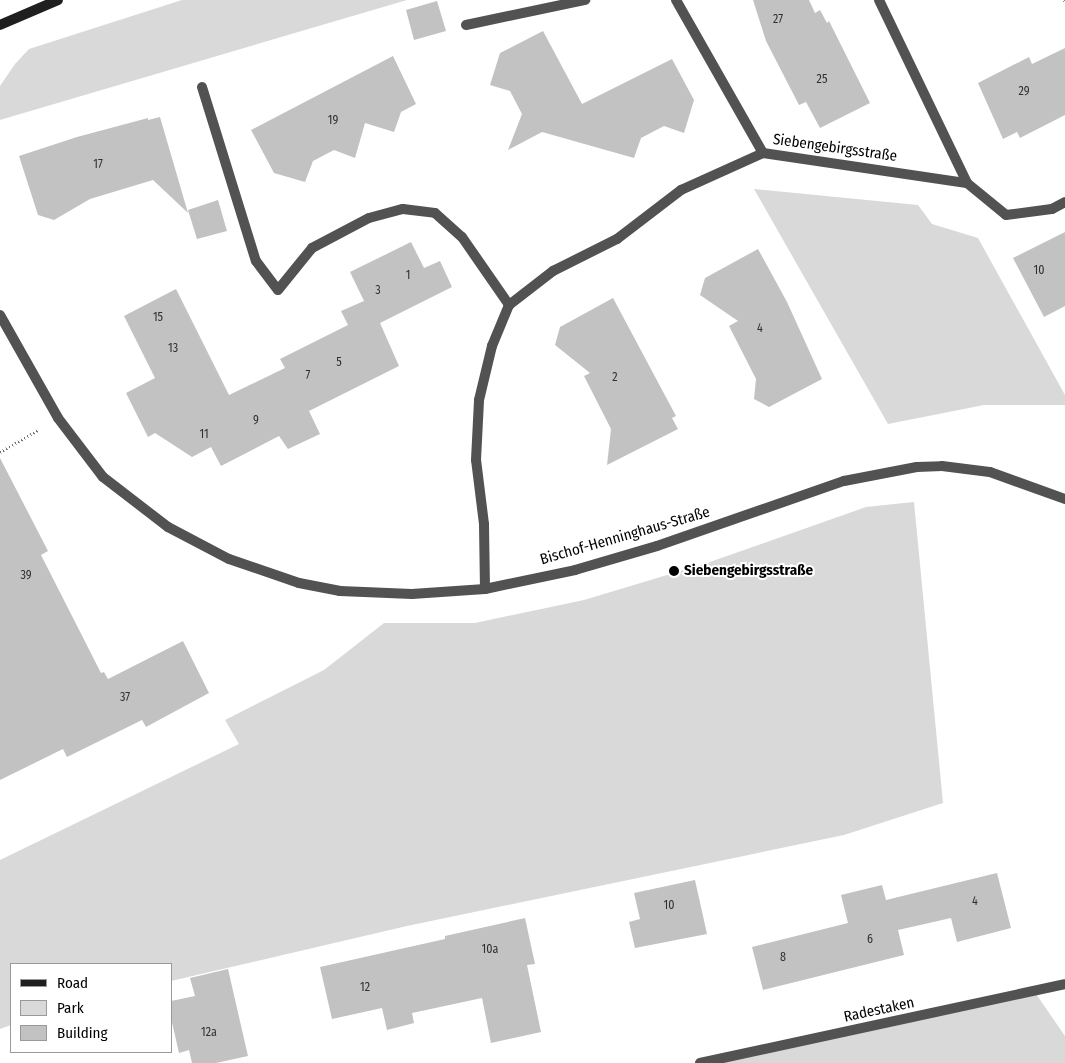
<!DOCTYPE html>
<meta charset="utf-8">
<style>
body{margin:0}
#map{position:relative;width:1065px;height:1063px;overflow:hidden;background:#fff;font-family:"Fira Sans Condensed",sans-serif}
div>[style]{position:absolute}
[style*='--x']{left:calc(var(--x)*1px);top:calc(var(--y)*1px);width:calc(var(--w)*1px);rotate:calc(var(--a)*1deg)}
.green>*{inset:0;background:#d9d9d9}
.building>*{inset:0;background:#c2c2c2}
.path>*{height:3px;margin-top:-1.5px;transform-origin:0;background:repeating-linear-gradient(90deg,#747474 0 1px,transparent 0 3.5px)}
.lane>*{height:10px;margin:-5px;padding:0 5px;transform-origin:5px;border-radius:5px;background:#525252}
.street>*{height:10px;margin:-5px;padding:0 5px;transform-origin:5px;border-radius:5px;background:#525252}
.secondary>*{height:10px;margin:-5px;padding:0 5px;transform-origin:5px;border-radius:5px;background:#1f1f1f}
.dots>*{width:14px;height:14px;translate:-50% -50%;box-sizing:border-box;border:2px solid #fff;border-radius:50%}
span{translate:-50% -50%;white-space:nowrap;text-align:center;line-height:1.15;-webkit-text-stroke:4px #fff;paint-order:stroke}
.number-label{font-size:12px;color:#303030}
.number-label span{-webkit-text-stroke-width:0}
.street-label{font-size:15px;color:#000}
.poi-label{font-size:15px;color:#000;font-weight:700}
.left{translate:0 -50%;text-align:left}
.legend{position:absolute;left:10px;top:963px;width:162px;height:90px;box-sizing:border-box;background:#fff;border:1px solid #999;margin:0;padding:6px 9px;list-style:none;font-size:15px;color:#000}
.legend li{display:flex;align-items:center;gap:10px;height:25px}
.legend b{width:25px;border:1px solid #999}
</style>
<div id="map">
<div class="green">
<div style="clip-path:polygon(182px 0,407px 0,0 120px,0 86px,15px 64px,29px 49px)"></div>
<div style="clip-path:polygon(754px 189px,918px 205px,932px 224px,978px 238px,1065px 395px,1065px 405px,984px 405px,888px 424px)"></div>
<div style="clip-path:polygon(914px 502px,943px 803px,844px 835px,407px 926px,171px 981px,171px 964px,11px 964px,11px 1025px,0 1029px,0 860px,239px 744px,225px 720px,324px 670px,384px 623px,475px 623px,584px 600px,707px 563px,866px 507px)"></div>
<div style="clip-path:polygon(1034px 991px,1065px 1036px,1065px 1063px,700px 1063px)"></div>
</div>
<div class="building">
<div style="clip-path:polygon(753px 0,809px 0,815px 13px,820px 10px,827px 23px,829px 21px,870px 103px,820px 128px,806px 102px,799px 105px,766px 41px)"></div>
<div style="clip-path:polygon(437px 1px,446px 31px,414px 40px,406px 10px)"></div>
<div style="clip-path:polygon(543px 31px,582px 104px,672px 59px,694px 100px,684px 133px,664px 126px,641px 138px,634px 158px,542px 132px,508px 150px,522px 114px,510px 91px,490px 85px,500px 53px)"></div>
<div style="clip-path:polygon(1065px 48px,1065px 115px,1020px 138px,1017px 132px,1003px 139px,978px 83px,1029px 57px,1032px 64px)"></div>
<div style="clip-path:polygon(393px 56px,416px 104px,401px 112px,394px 132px,365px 123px,355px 158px,334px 150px,313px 161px,305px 182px,274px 173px,251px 130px)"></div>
<div style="clip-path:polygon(160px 117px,188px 213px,153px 180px,90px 199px,54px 220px,38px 215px,19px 156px,77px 137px,148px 118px,148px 120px)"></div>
<div style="clip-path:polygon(218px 200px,227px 231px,197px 239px,188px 210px)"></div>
<div style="clip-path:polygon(1065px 232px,1065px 306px,1044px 317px,1013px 258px)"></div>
<div style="clip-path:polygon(411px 242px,424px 268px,440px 261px,452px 287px,380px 323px,399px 366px,309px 411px,320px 434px,288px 449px,279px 436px,221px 466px,211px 447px,192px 457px,155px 433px,148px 437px,126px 393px,155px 378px,124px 316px,176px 289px,229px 395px,285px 368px,280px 359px,348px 325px,341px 311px,364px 301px,350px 272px)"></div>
<div style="clip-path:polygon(758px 249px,787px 302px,822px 379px,769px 407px,754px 399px,756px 379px,729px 326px,738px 321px,700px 295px,705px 278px)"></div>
<div style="clip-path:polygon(613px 298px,676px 416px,672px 418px,678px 429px,607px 465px,611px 429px,584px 376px,590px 373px,555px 345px,560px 327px)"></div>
<div style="clip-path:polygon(0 458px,48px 551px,41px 555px,101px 673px,104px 672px,108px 679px,183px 641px,209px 693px,146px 727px,142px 720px,67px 757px,63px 749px,0 780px)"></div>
<div style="clip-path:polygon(997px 873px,1011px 928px,957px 942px,951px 918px,898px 930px,904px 955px,763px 990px,752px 947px,848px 923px,841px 895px,882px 885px,886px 900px)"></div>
<div style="clip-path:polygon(695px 880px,707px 934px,635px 948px,629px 922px,640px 919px,634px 893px)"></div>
<div style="clip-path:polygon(525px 918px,535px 964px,527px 965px,541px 1032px,491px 1043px,482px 998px,412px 1013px,414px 1023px,387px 1030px,382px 1008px,332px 1019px,320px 967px,445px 939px,445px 936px)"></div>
<div style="clip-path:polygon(228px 969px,248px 1056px,216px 1063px,192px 1063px,189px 1050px,179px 1053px,171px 1018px,171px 1001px,195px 996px,190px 978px)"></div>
</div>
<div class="path">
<div style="--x:1064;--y:0;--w:1;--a:45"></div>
<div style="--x:0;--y:452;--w:44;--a:-30.1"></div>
</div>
<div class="lane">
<div style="--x:676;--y:0;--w:176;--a:60.4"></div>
<div style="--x:879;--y:0;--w:203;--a:64.3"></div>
<div style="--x:466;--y:25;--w:122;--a:-11.9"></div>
<div style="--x:202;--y:87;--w:182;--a:72.8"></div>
<div style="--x:256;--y:261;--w:36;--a:53"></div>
</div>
<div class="street">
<div style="--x:278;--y:290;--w:54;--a:-51"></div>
<div style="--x:312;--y:248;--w:64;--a:-27.8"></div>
<div style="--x:369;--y:218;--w:35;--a:-15"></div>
<div style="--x:403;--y:209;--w:32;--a:7"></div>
<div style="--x:435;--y:213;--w:36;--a:42"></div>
<div style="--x:462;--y:237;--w:83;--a:55.3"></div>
<div style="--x:0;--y:315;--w:118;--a:60.6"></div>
<div style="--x:58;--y:418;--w:74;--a:52.7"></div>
<div style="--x:103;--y:477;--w:82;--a:37.6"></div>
<div style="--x:168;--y:527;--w:69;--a:27.7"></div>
<div style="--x:229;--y:559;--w:74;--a:18.9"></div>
<div style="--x:299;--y:583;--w:42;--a:11"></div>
<div style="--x:340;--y:591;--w:72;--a:2.4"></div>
<div style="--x:412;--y:594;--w:73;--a:-3.9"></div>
<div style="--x:485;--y:589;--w:92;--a:-11.9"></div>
<div style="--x:575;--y:570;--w:85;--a:-16.3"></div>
<div style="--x:657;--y:546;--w:198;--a:-19.2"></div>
<div style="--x:844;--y:481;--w:74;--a:-10.9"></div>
<div style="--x:917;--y:467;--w:25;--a:-2"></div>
<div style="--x:942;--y:466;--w:48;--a:7.1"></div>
<div style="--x:990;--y:472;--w:80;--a:19.8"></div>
<div style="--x:485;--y:589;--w:65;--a:-90.9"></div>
<div style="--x:484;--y:524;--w:64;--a:-97.1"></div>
<div style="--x:476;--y:460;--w:60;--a:-87.1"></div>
<div style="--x:479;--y:400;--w:56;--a:-76.5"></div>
<div style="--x:492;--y:346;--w:44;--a:-67.5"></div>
<div style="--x:509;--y:305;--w:56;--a:-37.7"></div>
<div style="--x:553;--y:271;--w:72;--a:-26.6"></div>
<div style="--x:617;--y:239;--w:81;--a:-37.4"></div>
<div style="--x:681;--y:190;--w:90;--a:-24.3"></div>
<div style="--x:763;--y:153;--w:206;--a:8.4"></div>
<div style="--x:967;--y:183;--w:50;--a:39.4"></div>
<div style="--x:1006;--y:215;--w:46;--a:-7.4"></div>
<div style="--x:1052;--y:209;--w:15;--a:-28"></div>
<div style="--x:700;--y:1063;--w:373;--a:-12.2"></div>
</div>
<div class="secondary">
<div style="--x:0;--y:25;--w:63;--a:-23.3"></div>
</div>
<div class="dots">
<div style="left:674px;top:571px;background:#000"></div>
</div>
<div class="number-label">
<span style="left:778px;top:20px">27</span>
<span style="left:822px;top:80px">25</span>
<span style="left:1024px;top:92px">29</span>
<span style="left:333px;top:121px">19</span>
<span style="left:98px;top:165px">17</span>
<span style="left:1039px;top:271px">10</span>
<span style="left:408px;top:276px">1</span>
<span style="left:378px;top:291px">3</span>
<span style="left:158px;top:318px">15</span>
<span style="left:760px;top:329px">4</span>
<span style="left:173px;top:349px">13</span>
<span style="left:339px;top:363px">5</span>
<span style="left:308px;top:376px">7</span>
<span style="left:615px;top:378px">2</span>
<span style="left:256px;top:421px">9</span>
<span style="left:204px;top:435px">11</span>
<span style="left:26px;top:576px">39</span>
<span style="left:125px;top:698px">37</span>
<span style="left:975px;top:902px">4</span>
<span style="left:669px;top:906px">10</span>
<span style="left:870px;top:940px">6</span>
<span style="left:490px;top:950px">10a</span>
<span style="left:783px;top:958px">8</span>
<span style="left:365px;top:988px">12</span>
<span style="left:209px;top:1033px">12a</span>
</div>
<div class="street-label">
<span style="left:835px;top:148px;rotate:8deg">Siebengebirgsstraße</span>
<span style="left:625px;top:536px;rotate:-16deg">Bischof-Henninghaus-Straße</span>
<span style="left:879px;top:1010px;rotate:-12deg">Radestaken</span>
</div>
<div class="poi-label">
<span class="left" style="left:684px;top:571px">Siebengebirgsstraße</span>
</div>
<ul class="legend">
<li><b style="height:6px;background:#1f1f1f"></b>Road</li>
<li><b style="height:14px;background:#d9d9d9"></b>Park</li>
<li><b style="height:14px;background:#c2c2c2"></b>Building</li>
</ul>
</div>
